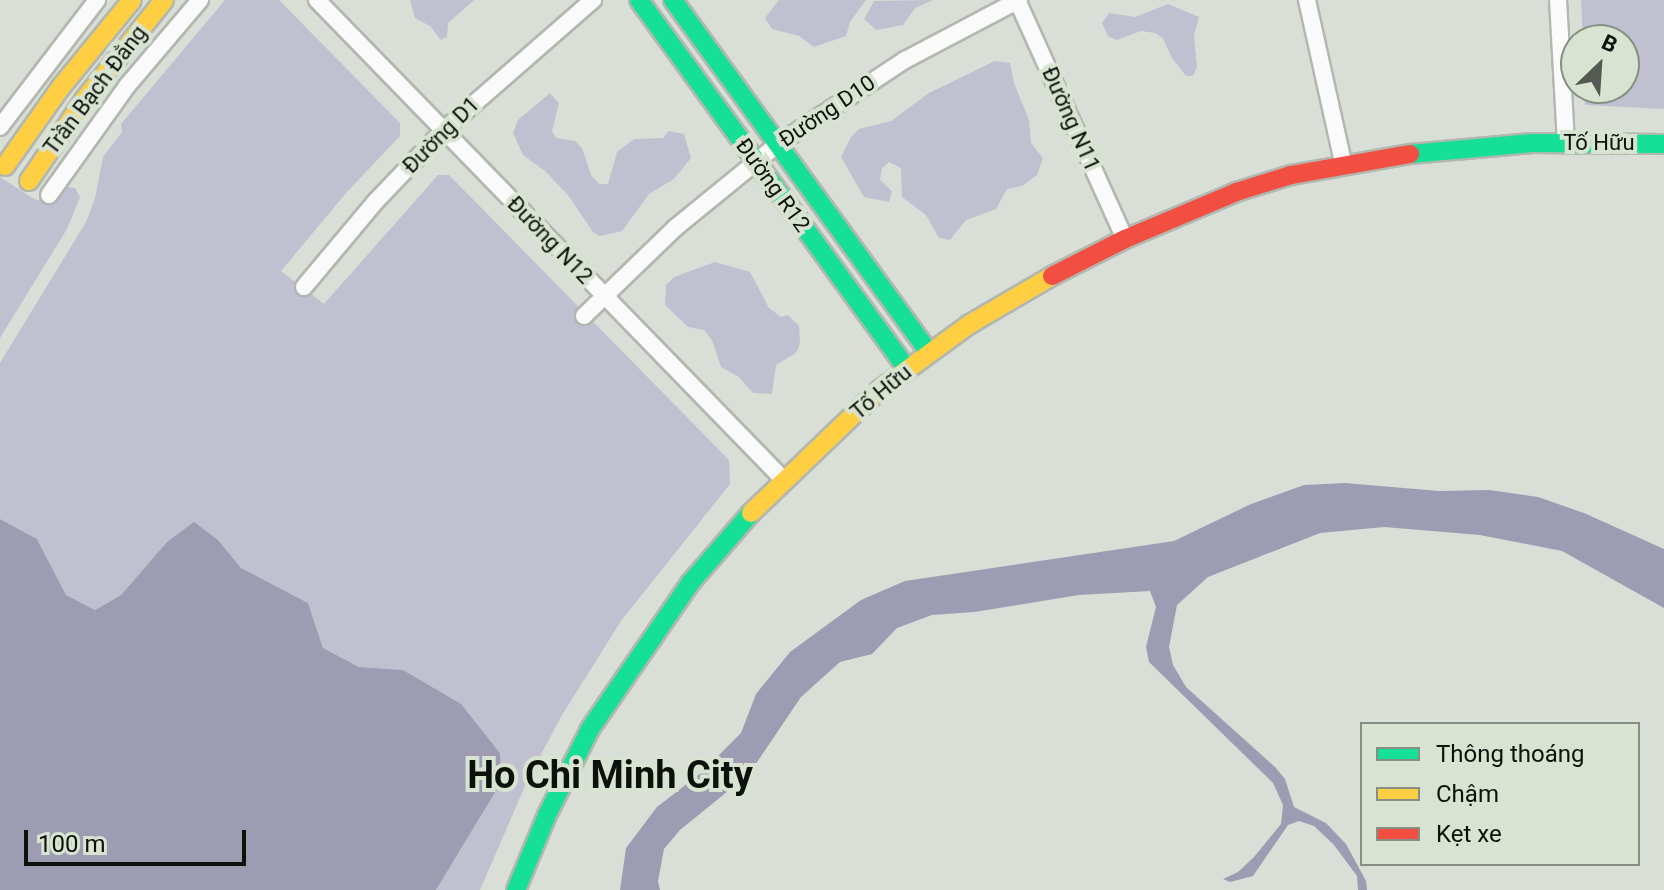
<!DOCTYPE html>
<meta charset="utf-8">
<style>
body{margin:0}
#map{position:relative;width:1664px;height:890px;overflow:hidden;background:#d9dfd6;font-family:Roboto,sans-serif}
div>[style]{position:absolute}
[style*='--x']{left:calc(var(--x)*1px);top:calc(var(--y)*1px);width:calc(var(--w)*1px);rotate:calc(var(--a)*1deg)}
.green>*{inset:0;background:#c0c0d0}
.water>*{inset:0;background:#9e9cb3}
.roads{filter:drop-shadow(2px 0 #b2b7b0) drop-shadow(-2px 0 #b2b7b0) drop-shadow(0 2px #b2b7b0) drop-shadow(0 -2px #b2b7b0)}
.street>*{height:16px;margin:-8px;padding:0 8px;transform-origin:8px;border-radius:8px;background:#f9faf9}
.fast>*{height:18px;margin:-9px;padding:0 9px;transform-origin:9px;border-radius:9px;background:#16e098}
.slow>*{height:18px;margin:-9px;padding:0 9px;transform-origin:9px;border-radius:9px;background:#ffcf43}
.jam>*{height:18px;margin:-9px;padding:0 9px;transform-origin:9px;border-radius:9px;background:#f24e42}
span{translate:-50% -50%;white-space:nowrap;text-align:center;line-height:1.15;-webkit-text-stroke:8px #d8e3d2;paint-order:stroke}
.street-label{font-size:22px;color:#0d110b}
.town-label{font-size:38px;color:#0d110b;font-weight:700}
.legend{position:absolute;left:1360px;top:722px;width:280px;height:144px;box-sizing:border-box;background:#d8e3d2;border:2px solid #878f82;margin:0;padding:10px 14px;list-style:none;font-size:24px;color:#0d110b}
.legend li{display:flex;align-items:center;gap:16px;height:40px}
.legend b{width:40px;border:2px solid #878f82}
.north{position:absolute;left:1560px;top:24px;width:80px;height:80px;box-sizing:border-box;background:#d8e3d2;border:2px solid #878f82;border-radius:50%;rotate:25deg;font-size:22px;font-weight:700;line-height:32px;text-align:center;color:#0d110b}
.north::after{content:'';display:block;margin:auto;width:28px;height:36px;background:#545952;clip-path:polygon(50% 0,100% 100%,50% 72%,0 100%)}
.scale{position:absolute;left:24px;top:830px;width:222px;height:36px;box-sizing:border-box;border:4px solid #0d110b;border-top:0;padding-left:10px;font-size:24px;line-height:28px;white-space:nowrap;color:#0d110b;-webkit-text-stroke:6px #d8e3d2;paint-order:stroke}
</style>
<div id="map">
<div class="green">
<div style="clip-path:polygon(225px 0,279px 0,400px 123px,400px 136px,346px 193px,281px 271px,324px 304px,438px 175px,449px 175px,729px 460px,730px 484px,621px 621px,562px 715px,528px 779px,480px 890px,436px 890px,502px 781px,500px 753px,461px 705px,403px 670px,359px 667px,323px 648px,308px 603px,241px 568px,218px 540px,167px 542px,121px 595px,95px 610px,66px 595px,37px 539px,0 519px,0 363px,86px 222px,95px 198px,103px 157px,122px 132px,121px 124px)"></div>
<div style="clip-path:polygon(410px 0,474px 0,448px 23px,447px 37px,441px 40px,430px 26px,415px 18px)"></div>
<div style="clip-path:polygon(779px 0,866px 0,850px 22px,846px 36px,814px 47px,799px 36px,772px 29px,765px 18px)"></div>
<div style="clip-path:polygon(933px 0,915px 8px,903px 25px,876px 30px,864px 19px,874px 1px)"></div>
<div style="clip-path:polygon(1581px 0,1664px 0,1664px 109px,1585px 105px,1584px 88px,1624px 88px,1624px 40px,1583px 40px)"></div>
<div style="clip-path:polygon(1168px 4px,1199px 17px,1194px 35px,1197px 67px,1193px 76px,1186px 76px,1172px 58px,1163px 38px,1155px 33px,1141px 31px,1117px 40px,1108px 36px,1102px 23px,1109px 13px,1135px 17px)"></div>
<div style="clip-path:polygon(995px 61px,1010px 63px,1014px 83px,1029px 120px,1031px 143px,1043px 158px,1037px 175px,1022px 186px,1007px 189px,996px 209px,966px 220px,950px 240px,939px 238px,926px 215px,902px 197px,901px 168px,889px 162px,882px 168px,880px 180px,892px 191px,889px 202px,864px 197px,841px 157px,851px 137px,859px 129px,891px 121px,929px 93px)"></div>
<div style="clip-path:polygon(550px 93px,559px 103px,552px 131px,556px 138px,575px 141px,582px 148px,591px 175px,599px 184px,608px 184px,617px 152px,634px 139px,663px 138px,669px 131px,684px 134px,691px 158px,674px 179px,649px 194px,622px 231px,600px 236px,593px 232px,568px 195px,545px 171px,523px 155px,513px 133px,518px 120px)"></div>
<div style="clip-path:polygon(0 177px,34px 199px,52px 204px,68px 187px,75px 188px,80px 197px,67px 229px,0 338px)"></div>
<div style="clip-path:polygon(715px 262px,750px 272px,769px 308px,781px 317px,788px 315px,799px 326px,800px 344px,796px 353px,776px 365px,772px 394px,753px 393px,739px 377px,721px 367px,712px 340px,704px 330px,688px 327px,665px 305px,666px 285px,674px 277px)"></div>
</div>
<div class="water">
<div style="clip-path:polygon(1345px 483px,1439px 491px,1489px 490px,1538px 497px,1584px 513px,1664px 549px,1664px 608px,1562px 551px,1480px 535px,1384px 527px,1320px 533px,1208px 577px,1177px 605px,1169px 647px,1173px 665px,1186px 687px,1275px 767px,1285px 779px,1294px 807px,1326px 823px,1346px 844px,1366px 881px,1367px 890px,1358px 890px,1357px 876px,1334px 845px,1314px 826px,1299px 821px,1288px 825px,1253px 876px,1230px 882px,1223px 879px,1238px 872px,1254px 857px,1281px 824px,1283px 805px,1273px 783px,1149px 662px,1146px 647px,1156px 607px,1150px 591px,1079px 595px,974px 612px,932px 615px,897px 628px,872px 654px,840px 662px,801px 697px,749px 774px,680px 830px,664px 849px,658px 881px,660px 890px,620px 890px,626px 848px,657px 807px,702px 772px,741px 733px,756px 694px,790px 652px,861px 600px,905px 581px,1174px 541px,1251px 504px,1304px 485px)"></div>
<div style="clip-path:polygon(0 519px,37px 539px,66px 595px,95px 610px,121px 595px,167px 542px,194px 522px,218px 540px,241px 568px,308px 603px,323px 648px,359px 667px,403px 670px,461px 704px,500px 753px,502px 781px,436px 890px,0 890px)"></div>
</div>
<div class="roads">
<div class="street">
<div style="--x:317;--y:0;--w:668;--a:45.79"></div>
<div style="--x:1017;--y:0;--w:262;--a:65.7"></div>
<div style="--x:1307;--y:0;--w:167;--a:77.5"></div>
<div style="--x:1558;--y:0;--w:142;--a:86.8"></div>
<div style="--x:0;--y:127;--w:160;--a:-52.6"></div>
<div style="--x:49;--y:195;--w:134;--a:-54.4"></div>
<div style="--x:127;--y:86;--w:113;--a:-49.7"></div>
<div style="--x:304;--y:287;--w:112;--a:-50.1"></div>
<div style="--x:376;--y:201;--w:98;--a:-46.2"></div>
<div style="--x:444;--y:130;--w:198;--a:-41.1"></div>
<div style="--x:584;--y:316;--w:127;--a:-44"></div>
<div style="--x:675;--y:228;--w:133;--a:-39.2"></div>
<div style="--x:778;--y:144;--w:152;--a:-33.5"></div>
<div style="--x:905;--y:60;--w:129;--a:-27.8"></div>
</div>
<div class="fast">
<div style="--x:639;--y:0;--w:456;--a:54"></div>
<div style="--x:673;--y:0;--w:435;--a:54"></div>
<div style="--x:1410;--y:154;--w:123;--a:-5.1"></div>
<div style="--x:1533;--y:143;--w:131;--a:0.4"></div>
<div style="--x:516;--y:890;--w:81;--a:-67.5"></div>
<div style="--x:547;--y:815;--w:96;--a:-63.4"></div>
<div style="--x:590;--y:729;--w:178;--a:-55.5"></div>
<div style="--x:691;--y:582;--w:91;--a:-49"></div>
</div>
<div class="slow">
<div style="--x:5;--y:166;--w:97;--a:-54.7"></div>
<div style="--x:61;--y:87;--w:112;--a:-50.8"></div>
<div style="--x:29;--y:181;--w:98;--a:-55.8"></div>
<div style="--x:84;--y:100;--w:128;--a:-51.3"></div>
<div style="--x:751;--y:513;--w:176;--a:-43.8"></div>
<div style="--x:878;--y:391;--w:114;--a:-36.1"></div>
<div style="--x:970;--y:324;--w:95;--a:-30.3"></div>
</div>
<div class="jam">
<div style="--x:1052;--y:276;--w:82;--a:-26.9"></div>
<div style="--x:1125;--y:239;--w:121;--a:-22.9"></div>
<div style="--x:1236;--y:192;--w:58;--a:-17.2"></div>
<div style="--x:1291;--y:175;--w:121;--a:-10"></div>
</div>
</div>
<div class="street-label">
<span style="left:95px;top:90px;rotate:-53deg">Trần Bạch Đằng</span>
<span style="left:827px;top:111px;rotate:-34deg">Đường D10</span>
<span style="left:1071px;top:119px;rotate:66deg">Đường N11</span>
<span style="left:441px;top:135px;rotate:-45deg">Đường D1</span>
<span style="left:1599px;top:143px">Tố Hữu</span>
<span style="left:773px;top:185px;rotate:54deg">Đường R12</span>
<span style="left:550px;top:240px;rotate:46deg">Đường N12</span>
<span style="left:881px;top:392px;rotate:-40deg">Tố Hữu</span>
</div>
<div class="town-label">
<span style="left:610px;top:776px">Ho Chi Minh City</span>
</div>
<ul class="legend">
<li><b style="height:10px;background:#16e098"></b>Thông thoáng</li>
<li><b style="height:10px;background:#ffcf43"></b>Chậm</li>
<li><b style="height:10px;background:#f24e42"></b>Kẹt xe</li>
</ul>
<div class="north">B</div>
<div class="scale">100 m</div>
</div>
